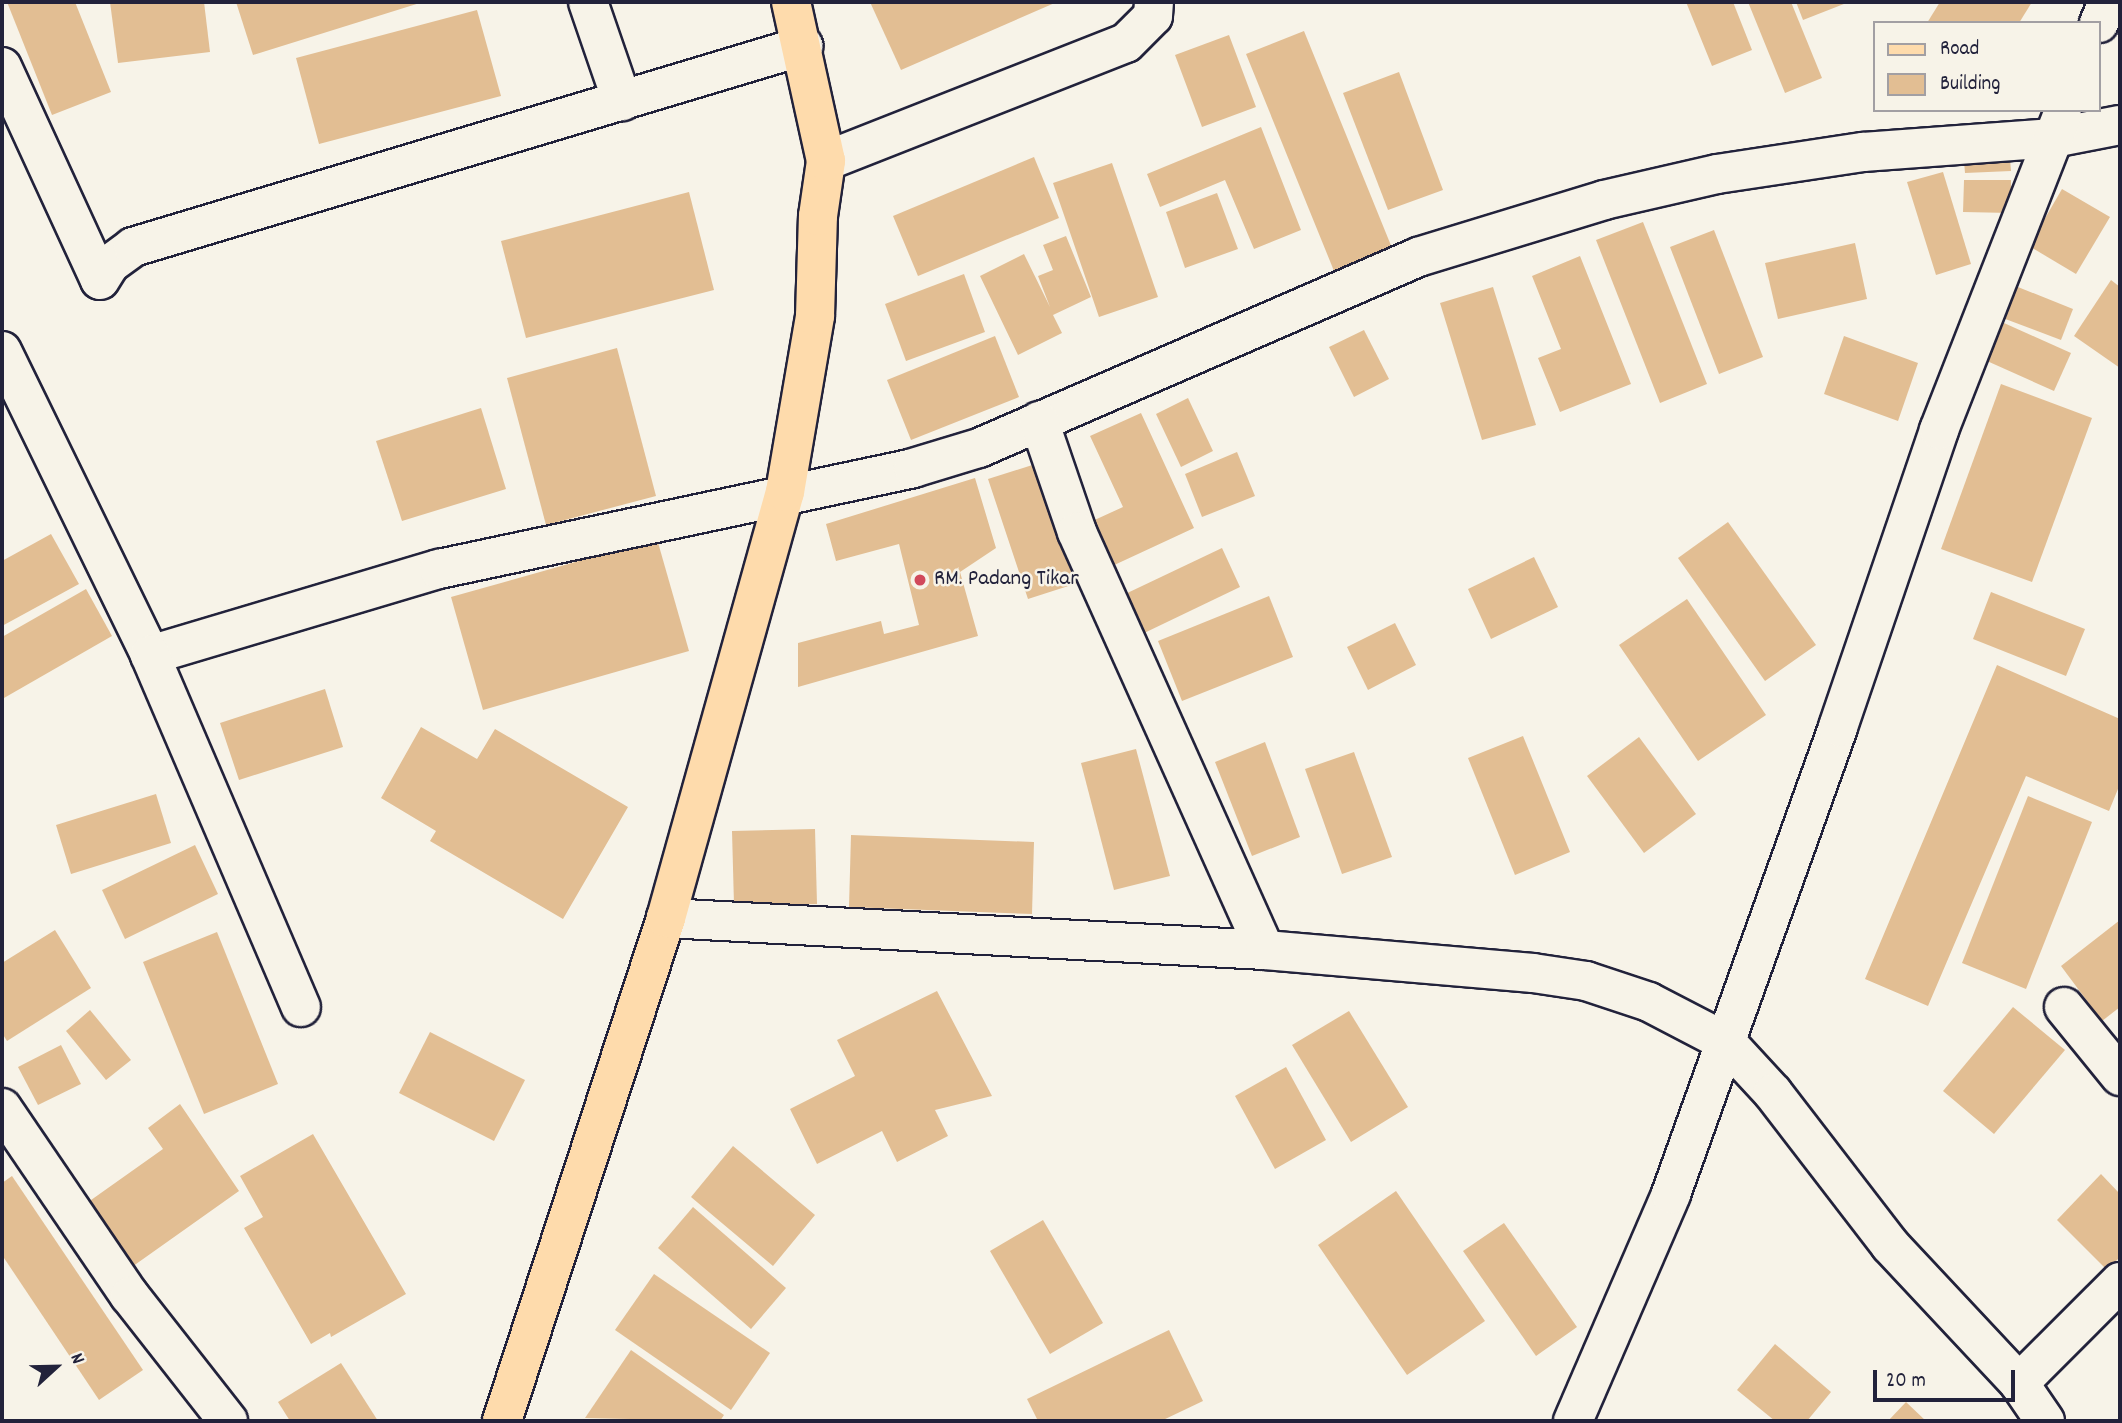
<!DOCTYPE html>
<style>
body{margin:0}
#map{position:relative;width:2122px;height:1423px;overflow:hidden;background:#f7f3e8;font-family:Dekko,sans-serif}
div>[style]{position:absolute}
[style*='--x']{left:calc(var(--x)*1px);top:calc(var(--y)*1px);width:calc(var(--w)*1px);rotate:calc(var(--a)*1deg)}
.building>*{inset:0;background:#e2be93}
.roads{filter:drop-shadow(2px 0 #22223b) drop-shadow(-2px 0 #22223b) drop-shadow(0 2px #22223b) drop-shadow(0 -2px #22223b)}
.street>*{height:38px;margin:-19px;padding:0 19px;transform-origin:19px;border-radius:19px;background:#f7f3e8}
.primary>*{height:38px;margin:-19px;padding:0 19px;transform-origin:19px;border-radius:19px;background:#fedbac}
.dots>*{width:19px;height:19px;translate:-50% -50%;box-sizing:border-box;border:4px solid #f7f3e8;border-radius:50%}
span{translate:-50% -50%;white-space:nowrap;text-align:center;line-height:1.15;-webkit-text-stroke:5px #f7f3e8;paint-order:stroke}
.poi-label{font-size:23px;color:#22223b}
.left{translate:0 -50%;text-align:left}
.frame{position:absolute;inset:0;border:4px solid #22223b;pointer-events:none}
.legend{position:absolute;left:1873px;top:21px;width:228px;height:91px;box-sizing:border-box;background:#f7f3e8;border:2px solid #a29fa3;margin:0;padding:9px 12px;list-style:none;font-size:21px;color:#22223b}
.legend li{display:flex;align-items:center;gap:14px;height:35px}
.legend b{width:35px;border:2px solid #a29fa3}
.north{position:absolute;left:21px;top:1332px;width:70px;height:70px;-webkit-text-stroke:5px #f7f3e8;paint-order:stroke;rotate:68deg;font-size:19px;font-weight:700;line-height:28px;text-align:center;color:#22223b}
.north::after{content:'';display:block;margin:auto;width:24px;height:32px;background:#22223b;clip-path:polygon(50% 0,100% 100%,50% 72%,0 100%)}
.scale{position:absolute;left:1873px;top:1370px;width:142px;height:32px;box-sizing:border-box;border:4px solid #22223b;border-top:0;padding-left:9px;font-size:21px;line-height:24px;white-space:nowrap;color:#22223b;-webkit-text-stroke:5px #f7f3e8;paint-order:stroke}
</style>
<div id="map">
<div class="building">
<div style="clip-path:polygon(7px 2px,75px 2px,111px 92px,52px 115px)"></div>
<div style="clip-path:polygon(110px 2px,204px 2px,210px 52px,118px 63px)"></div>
<div style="clip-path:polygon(236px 2px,423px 2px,253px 55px)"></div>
<div style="clip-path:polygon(870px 2px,1057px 2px,901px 70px)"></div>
<div style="clip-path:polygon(1686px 2px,1733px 2px,1752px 50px,1712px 66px)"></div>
<div style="clip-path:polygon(1748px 2px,1791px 2px,1822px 78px,1785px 93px)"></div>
<div style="clip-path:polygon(1796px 2px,1849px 2px,1803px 20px)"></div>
<div style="clip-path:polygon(1940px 2px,2032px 2px,2019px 23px,1927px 23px)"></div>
<div style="clip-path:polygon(477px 10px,501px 96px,319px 144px,296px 58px)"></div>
<div style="clip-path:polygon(1304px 31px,1392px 248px,1334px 271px,1246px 54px)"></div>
<div style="clip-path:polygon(1229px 35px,1256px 107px,1202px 127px,1175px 55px)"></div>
<div style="clip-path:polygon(1399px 72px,1443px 190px,1388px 210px,1343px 93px)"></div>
<div style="clip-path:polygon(1261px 127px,1301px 230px,1254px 249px,1225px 180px,1160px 207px,1147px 174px)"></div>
<div style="clip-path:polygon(1034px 157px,1059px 218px,918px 276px,893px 216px)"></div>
<div style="clip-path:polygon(2010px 159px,2011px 171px,1965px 173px,1964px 161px)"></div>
<div style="clip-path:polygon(1112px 163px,1158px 297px,1099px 317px,1053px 183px)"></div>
<div style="clip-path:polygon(1943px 172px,1971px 264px,1936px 275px,1907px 182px)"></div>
<div style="clip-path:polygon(1964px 180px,2011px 180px,2011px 213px,1963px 212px)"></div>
<div style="clip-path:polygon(2062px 189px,2110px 217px,2076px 274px,2029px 246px)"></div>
<div style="clip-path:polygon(689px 192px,714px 290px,526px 338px,501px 241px)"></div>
<div style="clip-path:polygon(1217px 193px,1238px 249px,1185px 268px,1166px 212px)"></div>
<div style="clip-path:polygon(1643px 222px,1707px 384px,1660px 403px,1596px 240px)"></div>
<div style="clip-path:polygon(1714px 230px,1763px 357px,1719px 374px,1670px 247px)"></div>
<div style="clip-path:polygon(1066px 236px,1091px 297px,1053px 315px,1062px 333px,1018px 355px,980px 276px,1024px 254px,1050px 307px,1038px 276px,1053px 270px,1043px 245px)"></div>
<div style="clip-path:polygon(1855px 243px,1867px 299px,1778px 319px,1765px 263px)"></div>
<div style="clip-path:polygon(1580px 256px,1631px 384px,1560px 412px,1538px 358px,1561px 349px,1532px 276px)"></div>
<div style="clip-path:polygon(964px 274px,985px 332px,906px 361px,885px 304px)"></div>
<div style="clip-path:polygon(2111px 280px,2120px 287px,2120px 368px,2074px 336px)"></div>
<div style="clip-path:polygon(2013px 285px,2073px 309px,2061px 340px,2000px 317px)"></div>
<div style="clip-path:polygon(1493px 287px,1536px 425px,1482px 440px,1440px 303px)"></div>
<div style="clip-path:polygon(2004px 323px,2071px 353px,2054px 391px,1987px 361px)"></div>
<div style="clip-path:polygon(1364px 330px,1389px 379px,1354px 397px,1329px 347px)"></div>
<div style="clip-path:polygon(995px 336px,1019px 397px,911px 440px,887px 380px)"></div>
<div style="clip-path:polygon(1844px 336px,1918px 363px,1898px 421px,1824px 394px)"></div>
<div style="clip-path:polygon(617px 348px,656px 496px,546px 525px,507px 378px)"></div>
<div style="clip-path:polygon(2001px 384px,2092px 418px,2032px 582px,1941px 549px)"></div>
<div style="clip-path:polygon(1188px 398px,1213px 451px,1181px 467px,1156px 414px)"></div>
<div style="clip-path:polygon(481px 408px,506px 489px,402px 521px,376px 441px)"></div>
<div style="clip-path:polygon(1141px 413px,1194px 528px,1110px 567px,1088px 523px,1123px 507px,1090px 436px)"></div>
<div style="clip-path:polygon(1237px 452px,1255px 496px,1202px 517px,1185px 474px)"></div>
<div style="clip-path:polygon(1048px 460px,1087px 580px,1028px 599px,988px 479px)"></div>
<div style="clip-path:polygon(975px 478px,996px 548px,960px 572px,978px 636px,798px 687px,798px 643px,881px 621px,884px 634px,919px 625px,899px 544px,836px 561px,826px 524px)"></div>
<div style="clip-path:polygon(1728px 522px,1816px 645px,1765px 681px,1678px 558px)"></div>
<div style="clip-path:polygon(51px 534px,79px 584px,2px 626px,2px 561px)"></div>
<div style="clip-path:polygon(657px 539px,689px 651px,483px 710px,451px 597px)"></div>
<div style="clip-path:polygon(1222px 548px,1240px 587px,1140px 635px,1121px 596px)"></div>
<div style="clip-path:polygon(1534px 557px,1558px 607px,1491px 639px,1468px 589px)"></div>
<div style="clip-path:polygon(86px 589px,112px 636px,4px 698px,2px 637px)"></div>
<div style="clip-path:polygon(1991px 592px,2085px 629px,2066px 676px,1973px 639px)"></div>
<div style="clip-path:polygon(1269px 596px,1293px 657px,1182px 701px,1158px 641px)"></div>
<div style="clip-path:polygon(1687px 599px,1766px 715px,1698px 761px,1619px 645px)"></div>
<div style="clip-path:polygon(1395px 623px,1416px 665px,1368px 690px,1347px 647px)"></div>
<div style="clip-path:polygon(1997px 665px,2120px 719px,2120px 784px,2109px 811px,2026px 776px,1928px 1006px,1865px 979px)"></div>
<div style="clip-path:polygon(325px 689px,343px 747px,239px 780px,220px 723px)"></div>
<div style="clip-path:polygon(421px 727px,477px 759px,495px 729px,628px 807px,563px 919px,430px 841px,436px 831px,381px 798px)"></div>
<div style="clip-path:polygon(1523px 736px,1570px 852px,1515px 875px,1468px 758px)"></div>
<div style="clip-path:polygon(1639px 737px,1696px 814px,1644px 853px,1587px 776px)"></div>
<div style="clip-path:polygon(1265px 742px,1300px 837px,1252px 856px,1215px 762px)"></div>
<div style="clip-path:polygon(1136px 749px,1170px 876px,1114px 890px,1081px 763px)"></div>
<div style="clip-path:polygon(1354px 752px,1392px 857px,1342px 874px,1305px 769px)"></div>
<div style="clip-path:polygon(156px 794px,171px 843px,71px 874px,56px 825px)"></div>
<div style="clip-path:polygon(2028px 796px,2092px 822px,2026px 989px,1962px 963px)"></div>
<div style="clip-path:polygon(815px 829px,817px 904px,734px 905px,732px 831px)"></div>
<div style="clip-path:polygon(851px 835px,1034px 842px,1032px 914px,849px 907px)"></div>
<div style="clip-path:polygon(195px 845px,218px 894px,125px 939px,102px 890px)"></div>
<div style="clip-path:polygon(2120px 920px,2120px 1007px,2102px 1021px,2061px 966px)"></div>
<div style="clip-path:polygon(55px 930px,91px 988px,7px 1041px,2px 1033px,2px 963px)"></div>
<div style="clip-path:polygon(217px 932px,278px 1084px,204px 1114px,143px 962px)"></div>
<div style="clip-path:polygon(937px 991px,992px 1096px,935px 1110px,948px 1136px,897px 1162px,882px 1131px,817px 1164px,790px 1109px,855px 1076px,837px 1040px)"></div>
<div style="clip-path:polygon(2013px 1007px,2065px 1050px,1994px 1134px,1943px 1091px)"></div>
<div style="clip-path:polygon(90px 1010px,131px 1060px,106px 1080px,66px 1031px)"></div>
<div style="clip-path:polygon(1349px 1011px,1408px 1107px,1351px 1142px,1292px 1045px)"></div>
<div style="clip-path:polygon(430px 1032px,525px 1080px,494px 1141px,399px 1093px)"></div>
<div style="clip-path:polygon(61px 1045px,81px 1084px,38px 1105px,18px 1067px)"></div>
<div style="clip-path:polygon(1286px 1067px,1326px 1140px,1275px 1169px,1235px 1096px)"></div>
<div style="clip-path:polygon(180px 1104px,239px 1191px,129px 1269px,84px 1205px,163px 1149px,148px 1128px)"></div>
<div style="clip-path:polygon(313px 1134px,406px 1294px,331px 1337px,330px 1333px,311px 1344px,244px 1228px,263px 1217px,240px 1176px)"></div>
<div style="clip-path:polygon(733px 1146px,815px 1215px,773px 1266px,691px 1197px)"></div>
<div style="clip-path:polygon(2101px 1174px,2120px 1194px,2120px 1257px,2107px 1270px,2057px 1220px)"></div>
<div style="clip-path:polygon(12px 1176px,143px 1370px,99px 1400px,2px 1255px,2px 1183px)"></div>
<div style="clip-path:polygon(1396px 1191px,1485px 1321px,1407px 1375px,1318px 1245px)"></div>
<div style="clip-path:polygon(693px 1207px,786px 1288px,751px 1329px,658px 1248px)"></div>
<div style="clip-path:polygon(1043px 1220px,1103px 1323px,1050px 1354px,990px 1251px)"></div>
<div style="clip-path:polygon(1504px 1223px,1577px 1327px,1536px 1356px,1463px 1251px)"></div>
<div style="clip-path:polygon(654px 1274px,770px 1353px,731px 1410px,615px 1330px)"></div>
<div style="clip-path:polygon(1169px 1330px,1203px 1401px,1161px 1421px,1038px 1421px,1027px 1399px)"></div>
<div style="clip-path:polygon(1775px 1344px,1831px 1392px,1807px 1421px,1775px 1421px,1737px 1390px)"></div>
<div style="clip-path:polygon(631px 1350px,724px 1415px,720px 1421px,585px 1418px)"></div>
<div style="clip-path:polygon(341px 1363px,378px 1421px,290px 1421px,278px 1402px)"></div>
<div style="clip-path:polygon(1906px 1402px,1926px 1421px,1888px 1421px)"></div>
</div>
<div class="roads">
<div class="street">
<div style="--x:588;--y:2;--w:105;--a:71"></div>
<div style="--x:2099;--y:23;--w:23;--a:-67"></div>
<div style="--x:2;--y:67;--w:234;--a:65.3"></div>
<div style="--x:826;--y:161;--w:322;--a:-21.5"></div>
<div style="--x:1126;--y:43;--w:38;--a:-45"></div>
<div style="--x:1153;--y:16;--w:14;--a:-86"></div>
<div style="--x:100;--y:280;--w:19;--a:-58"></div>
<div style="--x:110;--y:264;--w:29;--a:-36"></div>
<div style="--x:133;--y:247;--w:700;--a:-16.7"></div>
<div style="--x:2;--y:351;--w:338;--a:64"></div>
<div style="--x:150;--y:655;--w:302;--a:-16.6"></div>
<div style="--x:439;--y:569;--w:485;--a:-12"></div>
<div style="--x:913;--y:468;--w:69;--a:-16.9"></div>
<div style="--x:979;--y:448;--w:479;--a:-23.5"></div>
<div style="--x:1418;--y:257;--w:195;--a:-17"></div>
<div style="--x:1604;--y:200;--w:116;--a:-13"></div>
<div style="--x:1717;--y:174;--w:148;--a:-8.6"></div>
<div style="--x:1863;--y:152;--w:191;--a:-4.2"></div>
<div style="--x:2053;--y:138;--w:68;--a:-11"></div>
<div style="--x:1039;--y:421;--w:117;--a:71.1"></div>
<div style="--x:1077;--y:532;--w:458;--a:65.8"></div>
<div style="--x:150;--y:655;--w:383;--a:66.8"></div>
<div style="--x:666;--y:918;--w:600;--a:3.06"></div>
<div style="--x:1265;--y:950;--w:269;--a:4.9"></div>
<div style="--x:1533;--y:973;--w:54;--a:8.6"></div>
<div style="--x:1586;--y:981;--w:66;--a:18.4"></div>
<div style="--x:1649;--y:1002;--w:87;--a:27.5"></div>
<div style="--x:1726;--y:1042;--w:69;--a:47.3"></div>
<div style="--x:1773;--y:1093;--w:192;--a:52.4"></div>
<div style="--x:1890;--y:1245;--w:189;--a:46.9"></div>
<div style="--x:2019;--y:1383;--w:46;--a:55.6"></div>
<div style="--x:2064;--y:1007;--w:89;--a:50.9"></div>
<div style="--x:2;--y:1108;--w:227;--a:55.8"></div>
<div style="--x:130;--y:1296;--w:159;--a:51.9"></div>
<div style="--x:2019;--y:1383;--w:143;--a:-45"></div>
<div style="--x:1573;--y:1421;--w:247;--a:-66.6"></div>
<div style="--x:1671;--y:1194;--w:496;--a:-70.3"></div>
<div style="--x:1838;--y:727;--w:314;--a:-71.2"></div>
<div style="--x:1939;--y:430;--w:337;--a:-68.6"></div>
</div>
<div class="primary">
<div style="--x:502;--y:1421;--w:529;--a:-71.94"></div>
<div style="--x:666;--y:918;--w:442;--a:-74.4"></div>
<div style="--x:785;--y:492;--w:179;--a:-80.3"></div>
<div style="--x:815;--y:316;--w:100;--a:-88.3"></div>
<div style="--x:818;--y:216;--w:56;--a:-81.7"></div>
<div style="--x:826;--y:161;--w:163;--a:-102.4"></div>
</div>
</div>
<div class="dots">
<div style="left:920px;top:580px;background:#d1495b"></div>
</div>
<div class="poi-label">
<span class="left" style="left:934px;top:580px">RM. Padang Tikar</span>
</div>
<div class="frame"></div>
<ul class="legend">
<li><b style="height:9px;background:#fedbac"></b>Road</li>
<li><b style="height:19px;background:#e2be93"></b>Building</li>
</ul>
<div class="north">N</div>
<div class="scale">20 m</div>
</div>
